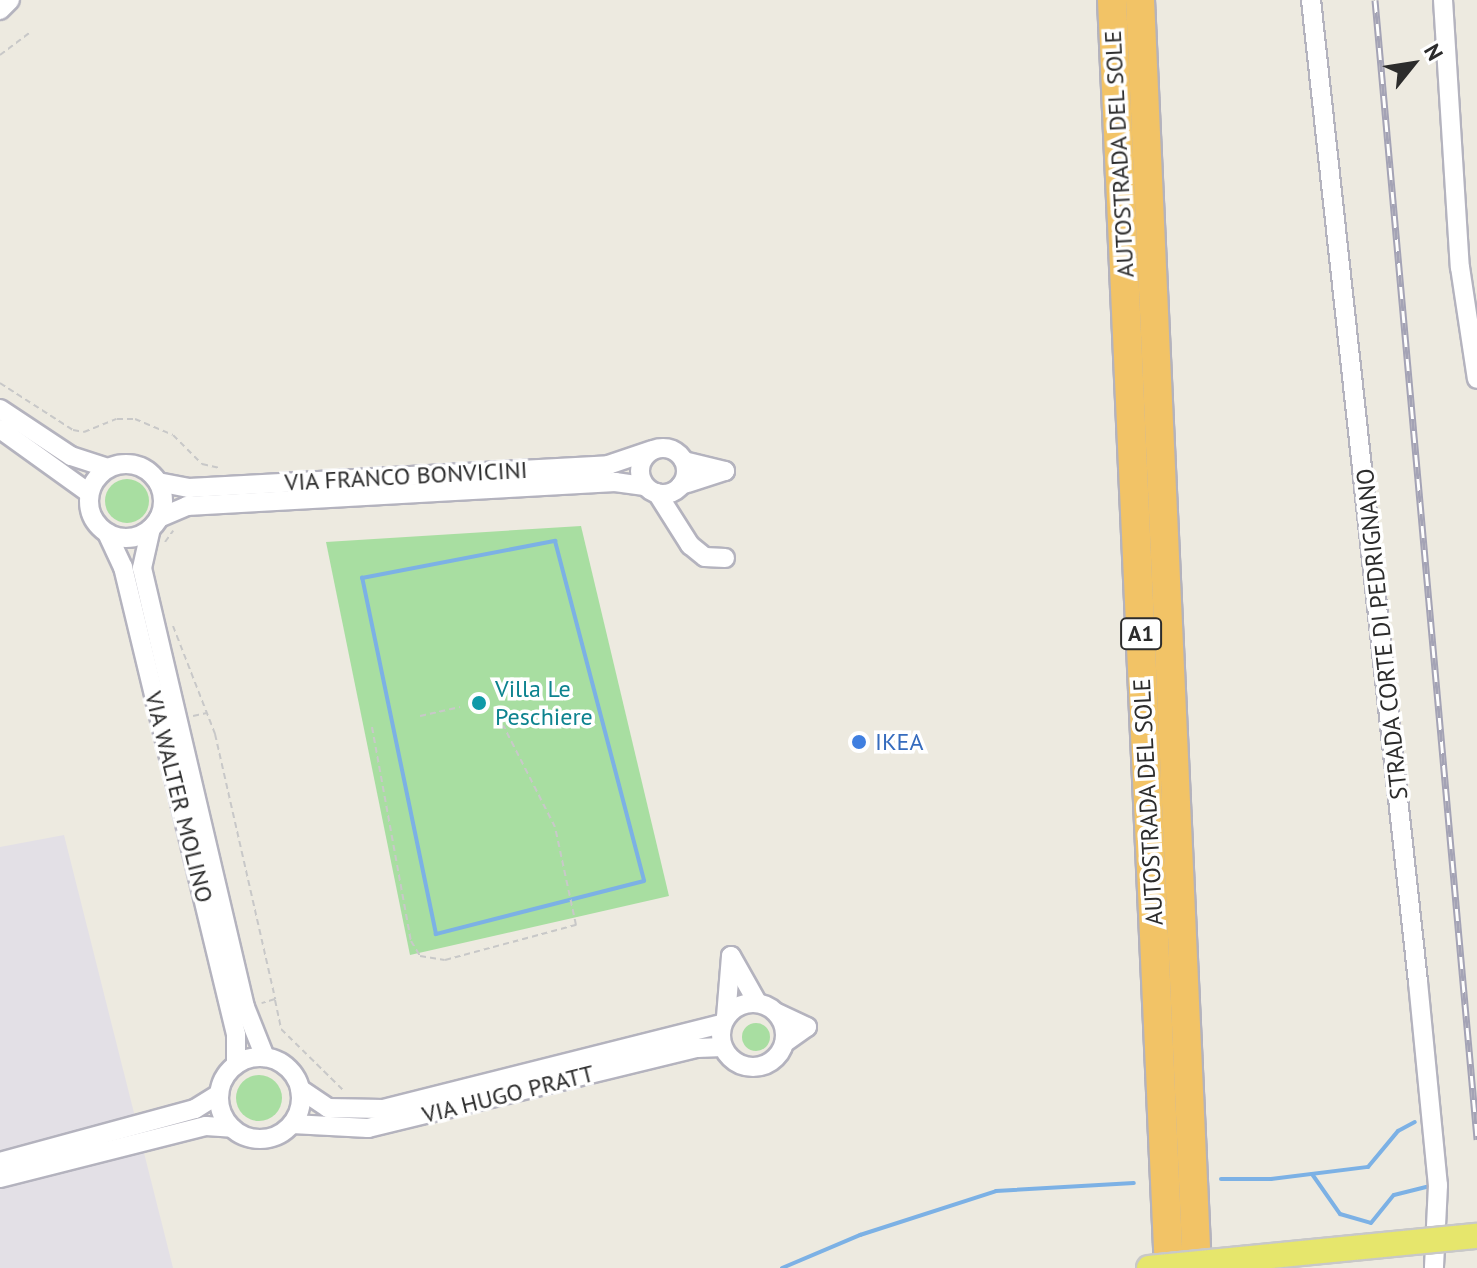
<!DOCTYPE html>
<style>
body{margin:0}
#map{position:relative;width:1477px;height:1268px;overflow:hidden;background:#edeae0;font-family:"PT Sans",sans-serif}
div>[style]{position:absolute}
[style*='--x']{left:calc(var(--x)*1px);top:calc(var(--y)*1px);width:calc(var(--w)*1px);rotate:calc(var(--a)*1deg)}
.industrial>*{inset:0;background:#e3e0e6}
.green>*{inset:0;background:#a8dea1}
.round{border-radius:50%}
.stream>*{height:4px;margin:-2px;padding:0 2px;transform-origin:2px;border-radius:2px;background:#7cb1e5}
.path>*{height:2px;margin-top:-1px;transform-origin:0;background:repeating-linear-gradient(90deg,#c8c8c8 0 6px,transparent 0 10px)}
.roads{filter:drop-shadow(2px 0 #b4b3be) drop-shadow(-2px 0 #b4b3be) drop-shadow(0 2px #b4b3be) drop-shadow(0 -2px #b4b3be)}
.minor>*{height:18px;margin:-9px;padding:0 9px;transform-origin:9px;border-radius:9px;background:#fff}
.minor>.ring{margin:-9px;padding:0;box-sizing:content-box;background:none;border:18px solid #fff;border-radius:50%}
.highway>*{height:28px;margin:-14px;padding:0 14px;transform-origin:14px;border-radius:14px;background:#f2c366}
.rail>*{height:7px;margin-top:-3.5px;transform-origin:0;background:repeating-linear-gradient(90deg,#fff 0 12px,#a4a3b5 0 24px);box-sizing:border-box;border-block:2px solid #a4a3b5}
.bridges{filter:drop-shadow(2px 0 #c8c8c8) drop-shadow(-2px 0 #c8c8c8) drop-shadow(0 2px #c8c8c8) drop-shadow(0 -2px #c8c8c8)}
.major-bridge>*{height:24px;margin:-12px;padding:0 12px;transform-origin:12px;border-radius:12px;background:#e6e66c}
.dots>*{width:22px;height:22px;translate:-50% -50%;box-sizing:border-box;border:4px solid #fff;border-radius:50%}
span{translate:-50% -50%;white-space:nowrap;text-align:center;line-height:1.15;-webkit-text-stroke:7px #fff;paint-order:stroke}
.shield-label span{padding:2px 6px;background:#fff;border:2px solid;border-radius:6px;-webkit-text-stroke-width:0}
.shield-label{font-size:22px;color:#2c2c2c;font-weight:700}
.street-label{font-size:24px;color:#2c2c2c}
.culture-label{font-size:24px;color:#0d838f}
.left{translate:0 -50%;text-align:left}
.shop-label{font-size:24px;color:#366cbe}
.north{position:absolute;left:1373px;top:24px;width:80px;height:80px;-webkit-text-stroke:6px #fff;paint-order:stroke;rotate:60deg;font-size:22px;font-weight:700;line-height:32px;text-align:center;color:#2c2c2c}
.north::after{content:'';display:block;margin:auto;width:28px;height:36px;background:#2c2c2c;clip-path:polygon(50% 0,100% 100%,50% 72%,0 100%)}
</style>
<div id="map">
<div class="industrial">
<div style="clip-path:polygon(64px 835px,173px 1268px,0 1268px,0 847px)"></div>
</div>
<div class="green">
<div class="round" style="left:105px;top:479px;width:44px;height:44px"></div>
<div style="clip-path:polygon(581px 526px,669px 896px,410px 955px,326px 542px)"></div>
<div class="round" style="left:742px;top:1023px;width:28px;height:28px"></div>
<div class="round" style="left:236px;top:1075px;width:46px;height:46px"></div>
</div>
<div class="stream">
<div style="--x:555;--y:541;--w:351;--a:75.3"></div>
<div style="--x:644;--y:881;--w:215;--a:165.7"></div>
<div style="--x:436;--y:934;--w:364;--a:-101.7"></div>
<div style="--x:362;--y:578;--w:197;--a:-10.9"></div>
<div style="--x:1312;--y:1174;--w:49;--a:55"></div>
<div style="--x:1340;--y:1214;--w:32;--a:16"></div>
<div style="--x:1371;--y:1223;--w:36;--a:-51"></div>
<div style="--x:1394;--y:1195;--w:34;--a:-14"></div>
<div style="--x:1221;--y:1179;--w:50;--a:0"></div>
<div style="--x:1271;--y:1179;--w:98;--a:-7.1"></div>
<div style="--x:1368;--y:1167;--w:47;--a:-50.2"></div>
<div style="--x:1398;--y:1131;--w:19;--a:-28"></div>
<div style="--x:782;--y:1268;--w:85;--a:-22.9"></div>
<div style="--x:860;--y:1235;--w:143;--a:-17.9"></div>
<div style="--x:996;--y:1191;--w:138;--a:-3.3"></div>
</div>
<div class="path">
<div style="--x:0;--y:55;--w:38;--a:-37"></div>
<div style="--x:0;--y:383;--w:87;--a:32.8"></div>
<div style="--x:73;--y:430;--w:11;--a:10"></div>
<div style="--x:84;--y:432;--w:35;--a:-22"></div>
<div style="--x:117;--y:419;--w:18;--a:0"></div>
<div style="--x:135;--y:419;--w:41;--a:22.8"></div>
<div style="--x:173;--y:435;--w:41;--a:45"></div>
<div style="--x:202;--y:464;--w:17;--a:13"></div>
<div style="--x:165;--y:542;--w:14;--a:-54"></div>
<div style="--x:173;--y:626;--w:116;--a:68.7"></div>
<div style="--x:215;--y:734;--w:272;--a:77.2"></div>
<div style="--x:275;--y:999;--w:14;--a:163"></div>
<div style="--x:193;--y:716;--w:14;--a:-12"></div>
<div style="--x:420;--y:716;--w:41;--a:-12.7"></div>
<div style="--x:372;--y:727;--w:218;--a:79.7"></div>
<div style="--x:411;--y:941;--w:17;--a:59"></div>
<div style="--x:420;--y:956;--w:25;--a:9"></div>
<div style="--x:445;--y:960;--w:136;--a:-15"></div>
<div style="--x:576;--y:925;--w:100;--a:-102.1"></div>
<div style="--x:555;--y:827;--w:114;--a:-117"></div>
<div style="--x:275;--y:1000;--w:30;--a:78"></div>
<div style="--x:281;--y:1029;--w:88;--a:44.5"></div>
</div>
<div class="roads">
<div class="minor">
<div style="--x:1311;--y:0;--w:988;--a:83.78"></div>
<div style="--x:1418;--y:982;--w:204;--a:84.4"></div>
<div style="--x:1438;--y:1185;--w:83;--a:92.8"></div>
<div style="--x:1443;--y:0;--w:268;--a:86.4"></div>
<div style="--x:1460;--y:267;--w:113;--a:81.4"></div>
<div style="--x:0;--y:10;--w:14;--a:-45"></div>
<div style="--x:0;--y:409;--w:85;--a:33.5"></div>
<div style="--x:71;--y:456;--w:38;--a:18"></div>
<div style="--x:0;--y:429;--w:110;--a:35.7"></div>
<div class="ring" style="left:640px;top:448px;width:28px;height:28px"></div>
<div class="ring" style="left:89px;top:464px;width:56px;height:56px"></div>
<div style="--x:158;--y:482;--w:32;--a:11"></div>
<div style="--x:189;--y:488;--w:420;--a:-3.1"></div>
<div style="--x:608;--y:465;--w:46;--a:-18.8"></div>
<div style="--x:681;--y:485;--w:46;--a:-17.7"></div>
<div style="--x:725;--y:471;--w:42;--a:-166.3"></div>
<div style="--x:657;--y:493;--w:62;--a:57.6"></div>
<div style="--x:690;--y:545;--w:19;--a:39"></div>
<div style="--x:705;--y:557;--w:20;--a:3"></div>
<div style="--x:159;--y:518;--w:30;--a:-23"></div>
<div style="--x:187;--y:506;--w:429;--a:-3.2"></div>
<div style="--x:615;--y:482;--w:30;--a:8"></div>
<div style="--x:151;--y:528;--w:41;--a:102.7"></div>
<div style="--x:142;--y:568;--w:451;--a:76.8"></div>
<div style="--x:245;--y:1007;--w:54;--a:68.2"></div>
<div style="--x:107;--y:533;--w:38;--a:65"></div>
<div style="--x:123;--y:567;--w:481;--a:76.4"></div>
<div style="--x:236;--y:1035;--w:29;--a:90"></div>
<div class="ring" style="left:721px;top:1003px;width:46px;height:46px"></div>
<div style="--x:777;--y:1013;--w:33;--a:25"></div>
<div style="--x:807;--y:1027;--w:28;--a:145"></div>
<div style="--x:726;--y:1017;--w:61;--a:-85.3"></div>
<div style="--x:731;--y:956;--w:53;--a:60.5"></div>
<div class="ring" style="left:219px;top:1057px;width:64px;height:64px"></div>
<div style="--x:300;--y:1089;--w:34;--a:34"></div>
<div style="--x:328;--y:1108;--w:55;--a:1"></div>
<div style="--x:383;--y:1109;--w:349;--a:-14.1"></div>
<div style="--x:292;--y:1124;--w:76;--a:3"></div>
<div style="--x:368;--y:1128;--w:339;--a:-13.7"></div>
<div style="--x:697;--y:1048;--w:26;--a:-2"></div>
<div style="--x:0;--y:1162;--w:202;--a:-15.2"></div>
<div style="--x:195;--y:1109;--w:28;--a:-32"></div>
<div style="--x:0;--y:1178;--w:212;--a:-14.2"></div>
<div style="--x:206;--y:1126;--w:26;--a:4"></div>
</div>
<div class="highway">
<div style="--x:1112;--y:0;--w:1269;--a:87.43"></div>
<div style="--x:1140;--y:0;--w:1269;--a:87.43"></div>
</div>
</div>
<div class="rail">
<div style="--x:1375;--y:0;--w:1144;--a:84.88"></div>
</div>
<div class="bridges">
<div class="major-bridge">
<div style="--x:1149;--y:1268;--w:330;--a:-5.6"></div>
</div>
</div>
<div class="dots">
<div style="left:479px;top:703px;background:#0f9aa8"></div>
<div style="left:859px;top:742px;background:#3f7fe0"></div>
</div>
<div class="shield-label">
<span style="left:1141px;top:634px">A1</span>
</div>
<div class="street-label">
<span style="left:1119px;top:154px;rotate:-93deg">AUTOSTRADA DEL SOLE</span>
<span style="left:406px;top:476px;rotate:-3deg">VIA FRANCO BONVICINI</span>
<span style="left:1382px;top:634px;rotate:-96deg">STRADA CORTE DI PEDRIGNANO</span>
<span style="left:179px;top:797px;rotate:76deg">VIA WALTER MOLINO</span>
<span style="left:1148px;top:802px;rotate:-93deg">AUTOSTRADA DEL SOLE</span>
<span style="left:508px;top:1094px;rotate:-14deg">VIA HUGO PRATT</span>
</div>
<div class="culture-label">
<span class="left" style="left:495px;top:703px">Villa Le<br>Peschiere</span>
</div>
<div class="shop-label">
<span class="left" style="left:875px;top:742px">IKEA</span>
</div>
<div class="north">N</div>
</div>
